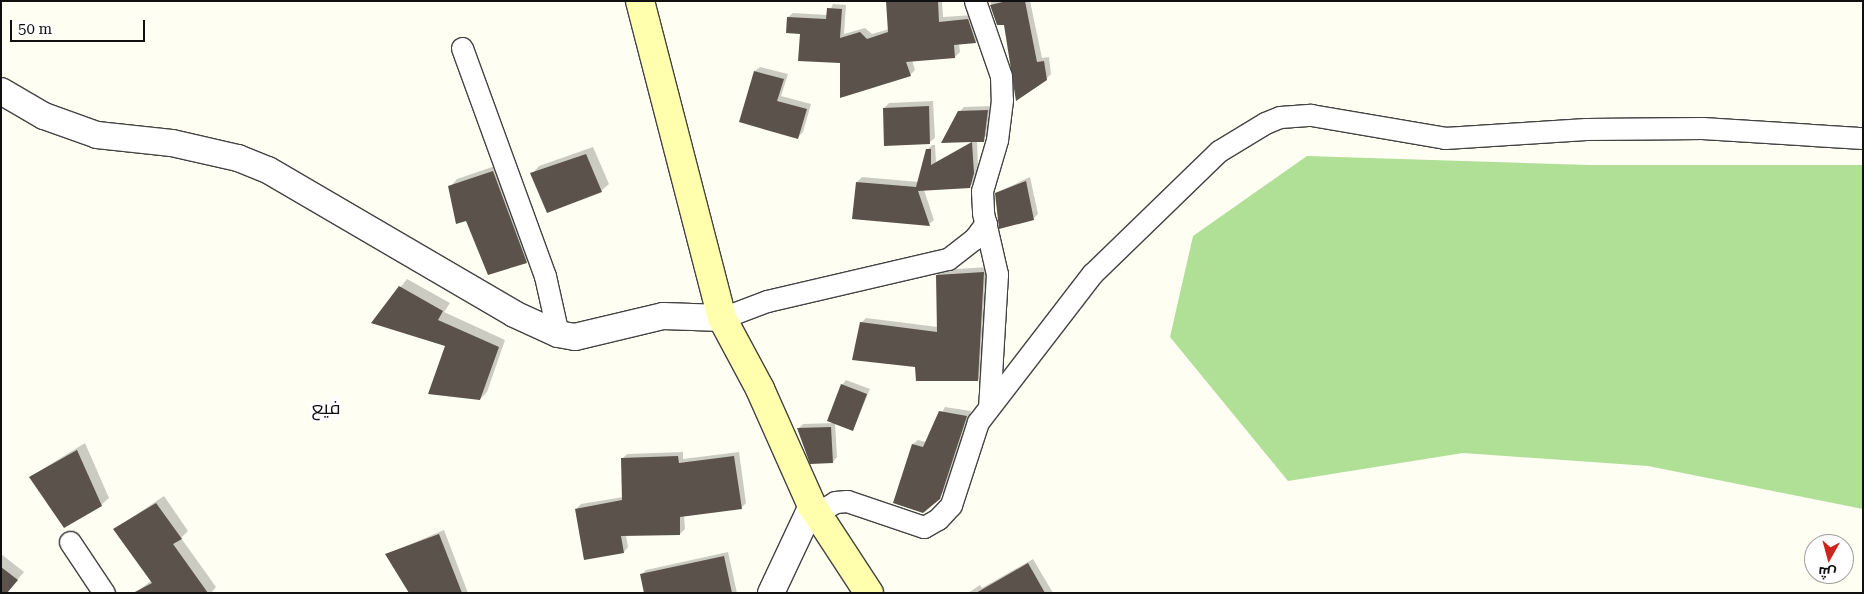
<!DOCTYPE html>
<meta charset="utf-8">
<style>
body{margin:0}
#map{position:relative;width:1864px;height:594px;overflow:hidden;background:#fffef3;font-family:"Roboto Serif",Cairo,serif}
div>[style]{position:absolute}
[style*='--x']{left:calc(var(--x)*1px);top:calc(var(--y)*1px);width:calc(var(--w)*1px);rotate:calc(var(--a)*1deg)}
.forest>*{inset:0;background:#b0e096}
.shadow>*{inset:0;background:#0003}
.building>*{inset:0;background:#5a524b}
.roads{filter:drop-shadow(1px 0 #434343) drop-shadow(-1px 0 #434343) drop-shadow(0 1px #434343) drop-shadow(0 -1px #434343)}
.minor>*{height:21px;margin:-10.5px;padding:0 10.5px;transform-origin:10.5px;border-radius:10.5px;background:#fff}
.tertiary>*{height:26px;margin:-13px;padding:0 13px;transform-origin:13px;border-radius:13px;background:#fff}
.secondary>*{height:28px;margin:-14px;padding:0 14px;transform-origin:14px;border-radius:14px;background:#ffffae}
span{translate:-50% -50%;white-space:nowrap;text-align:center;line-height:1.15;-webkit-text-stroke:5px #fff;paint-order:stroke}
.quarter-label{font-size:19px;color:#101010}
.frame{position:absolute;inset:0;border:2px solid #101010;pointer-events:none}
.north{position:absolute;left:1804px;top:534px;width:50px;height:50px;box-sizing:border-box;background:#fff;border:1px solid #9f9f9f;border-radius:50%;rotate:187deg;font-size:14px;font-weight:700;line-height:20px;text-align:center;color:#101010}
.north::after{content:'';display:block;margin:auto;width:18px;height:22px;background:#cd251b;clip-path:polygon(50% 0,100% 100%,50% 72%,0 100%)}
.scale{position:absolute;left:10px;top:20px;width:135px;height:22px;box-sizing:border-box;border:2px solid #101010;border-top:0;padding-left:6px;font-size:15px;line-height:18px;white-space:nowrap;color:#101010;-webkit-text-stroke:4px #fff;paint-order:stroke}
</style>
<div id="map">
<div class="forest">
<div style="clip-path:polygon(1307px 156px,1589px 165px,1863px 165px,1863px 509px,1648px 466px,1463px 453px,1288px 481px,1170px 337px,1193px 236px)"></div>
</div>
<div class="shadow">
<div style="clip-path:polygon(887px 1px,942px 1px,943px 17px,973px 15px,981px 38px,976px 42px,959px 44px,960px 52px,955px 57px,912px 60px,915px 70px,910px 75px,842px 62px,788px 17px,793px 13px,828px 15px,833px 4px,846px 5px,844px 34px,865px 28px,872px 34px,889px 29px)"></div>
<div style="clip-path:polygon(990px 1px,1030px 1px,1042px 58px,1049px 57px,1051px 74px,1046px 79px,1006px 23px,998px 24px)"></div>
<div style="clip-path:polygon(760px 67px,788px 74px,781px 96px,811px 104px,803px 132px,798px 137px,755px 71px)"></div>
<div style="clip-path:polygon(933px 101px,935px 138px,930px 142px,884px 108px,889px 103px)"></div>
<div style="clip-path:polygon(992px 106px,988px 135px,977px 141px,978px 168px,974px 182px,969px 187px,924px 190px,934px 220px,929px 224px,857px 182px,862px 177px,919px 182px,927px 150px,932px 145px,935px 145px,936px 162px,973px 141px,959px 112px,964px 107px)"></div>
<div style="clip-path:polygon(593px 147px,609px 184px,601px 191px,532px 174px,539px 166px)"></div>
<div style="clip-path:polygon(501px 164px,534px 255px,526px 262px,450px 187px,457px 179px)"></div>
<div style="clip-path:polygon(1030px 177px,1038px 214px,1033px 219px,996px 193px)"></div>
<div style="clip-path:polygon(988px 267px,982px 375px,978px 380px,916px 366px,861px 323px,866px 318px,938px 327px,937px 275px,942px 270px)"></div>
<div style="clip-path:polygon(407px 279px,450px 303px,444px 312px,505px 340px,487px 392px,480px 399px,446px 345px,373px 322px)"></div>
<div style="clip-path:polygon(846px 380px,870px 389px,853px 430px,835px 423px,837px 457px,833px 462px,798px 429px,803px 424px,834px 423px,842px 385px)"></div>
<div style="clip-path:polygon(945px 407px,971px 411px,944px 492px,939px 498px,913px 444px,918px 440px,926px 442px)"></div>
<div style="clip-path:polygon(85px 443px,109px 498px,101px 505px,30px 477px)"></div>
<div style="clip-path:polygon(683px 452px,683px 459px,739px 452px,746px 503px,741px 508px,684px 515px,685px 529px,680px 534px,626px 535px,628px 547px,624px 552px,576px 509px,581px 504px,623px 497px,623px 458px,627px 454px)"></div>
<div style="clip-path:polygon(164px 496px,188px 531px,181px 538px,216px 587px,211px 593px,138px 591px,152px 580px,115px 529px)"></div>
<div style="clip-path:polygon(444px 530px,468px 593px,411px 593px,387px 554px)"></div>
<div style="clip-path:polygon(728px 552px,737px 593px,646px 593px,641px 575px,646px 570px)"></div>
<div style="clip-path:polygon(1px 554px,24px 572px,6px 593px,1px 593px)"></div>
<div style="clip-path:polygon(1033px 559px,1053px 593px,968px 593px,980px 585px,982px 588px)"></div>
</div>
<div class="building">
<div style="clip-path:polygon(886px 1px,938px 1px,939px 22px,968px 19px,976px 43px,954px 45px,955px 58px,906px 62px,911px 76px,840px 98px,840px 63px,798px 61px,800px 34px,786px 33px,787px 17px,826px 19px,827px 8px,842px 9px,840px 38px,860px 32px,867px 39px,888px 32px)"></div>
<div style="clip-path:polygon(1007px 1px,1025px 1px,1037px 62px,1044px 61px,1047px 80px,1016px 101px,1004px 25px,997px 25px,990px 5px)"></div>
<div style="clip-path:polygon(754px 71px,784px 79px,777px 101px,807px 109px,798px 139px,739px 122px)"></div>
<div style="clip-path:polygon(929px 106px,930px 144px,884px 146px,883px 108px)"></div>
<div style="clip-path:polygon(988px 110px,984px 142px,972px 142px,974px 173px,970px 188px,918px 191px,930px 226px,852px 219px,856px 182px,916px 187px,926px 149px,931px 149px,931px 165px,972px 142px,941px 143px,958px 111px)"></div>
<div style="clip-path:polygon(586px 154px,602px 192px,547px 213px,530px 173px)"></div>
<div style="clip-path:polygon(493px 171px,527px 263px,488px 275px,466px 221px,456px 224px,448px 186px)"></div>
<div style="clip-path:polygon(1026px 181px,1034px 220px,999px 229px,995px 193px)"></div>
<div style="clip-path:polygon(984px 272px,978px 381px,916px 381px,915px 367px,852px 360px,860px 322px,937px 332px,936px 275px)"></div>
<div style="clip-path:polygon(399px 286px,443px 311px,438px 320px,499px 347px,480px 400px,428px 394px,445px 346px,371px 323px)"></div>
<div style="clip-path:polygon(841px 384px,867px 394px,853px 431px,827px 421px)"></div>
<div style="clip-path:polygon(939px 411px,967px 416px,940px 499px,923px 513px,893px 503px,912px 444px,923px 447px)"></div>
<div style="clip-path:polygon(831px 427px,833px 463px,810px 464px,797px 428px)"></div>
<div style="clip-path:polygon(77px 450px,102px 506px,64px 528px,29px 477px)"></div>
<div style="clip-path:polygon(678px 456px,679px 463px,734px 456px,742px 509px,680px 517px,680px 535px,621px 536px,624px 553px,584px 560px,575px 509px,622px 500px,621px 458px)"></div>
<div style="clip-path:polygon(156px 503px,182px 539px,173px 544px,208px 593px,133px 593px,152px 583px,113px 529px)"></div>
<div style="clip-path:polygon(439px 534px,462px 593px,409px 593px,385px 554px)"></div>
<div style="clip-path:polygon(724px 556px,732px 593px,644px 593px,640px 574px)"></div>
<div style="clip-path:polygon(1028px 563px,1045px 593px,976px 593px)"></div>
<div style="clip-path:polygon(1px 567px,18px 580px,7px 593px,1px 593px)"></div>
</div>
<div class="roads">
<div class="minor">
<div style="--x:975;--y:1;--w:79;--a:70.9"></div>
<div style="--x:1001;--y:76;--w:24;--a:88"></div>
<div style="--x:1002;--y:100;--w:40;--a:97.1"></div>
<div style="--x:997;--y:140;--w:53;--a:106.4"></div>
<div style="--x:982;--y:191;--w:22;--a:87"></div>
<div style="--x:983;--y:213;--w:63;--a:77.1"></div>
<div style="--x:997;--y:274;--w:133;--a:93.4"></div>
<div style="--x:462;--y:48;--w:243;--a:70"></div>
<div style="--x:545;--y:276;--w:59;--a:77.4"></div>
<div style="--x:722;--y:318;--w:48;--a:-20.7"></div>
<div style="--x:767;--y:301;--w:186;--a:-13.1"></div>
<div style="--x:948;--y:259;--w:33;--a:-38"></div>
<div style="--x:974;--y:239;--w:20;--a:-53"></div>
<div style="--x:817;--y:513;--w:21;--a:-31"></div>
<div style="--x:835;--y:502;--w:12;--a:-5"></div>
<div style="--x:847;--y:501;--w:81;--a:18.7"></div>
<div style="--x:924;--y:527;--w:16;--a:-30"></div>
<div style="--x:938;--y:519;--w:19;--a:-47"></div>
<div style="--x:951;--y:505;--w:87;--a:-72"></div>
<div style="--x:978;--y:422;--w:187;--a:-52.4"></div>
<div style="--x:1092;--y:274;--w:177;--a:-44.1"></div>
<div style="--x:1219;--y:151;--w:54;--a:-31.3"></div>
<div style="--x:1265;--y:123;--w:16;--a:-22"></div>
<div style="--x:1280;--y:117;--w:31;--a:-4"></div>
<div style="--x:1311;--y:115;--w:136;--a:9.7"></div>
<div style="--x:1445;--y:138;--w:141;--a:-3.7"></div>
<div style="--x:1586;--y:129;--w:116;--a:-0.5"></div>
<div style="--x:1702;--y:128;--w:161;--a:3.6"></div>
<div style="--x:70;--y:542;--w:61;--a:56.3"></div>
</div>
<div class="tertiary">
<div style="--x:1;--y:91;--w:50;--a:30.2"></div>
<div style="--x:44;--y:116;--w:56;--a:19.7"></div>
<div style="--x:97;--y:135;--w:75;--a:6.1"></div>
<div style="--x:172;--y:143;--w:68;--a:12.8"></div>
<div style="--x:238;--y:158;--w:32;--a:22"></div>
<div style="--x:268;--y:170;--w:285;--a:30.3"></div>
<div style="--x:514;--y:314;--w:48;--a:24.4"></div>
<div style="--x:558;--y:334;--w:17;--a:10"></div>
<div style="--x:575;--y:337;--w:90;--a:-13.4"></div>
<div style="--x:663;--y:316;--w:59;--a:1.9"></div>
<div style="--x:771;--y:593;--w:96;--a:-64.8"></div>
</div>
<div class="secondary">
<div style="--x:640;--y:1;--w:327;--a:75.5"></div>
<div style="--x:722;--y:318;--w:81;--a:61.8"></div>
<div style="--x:760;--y:389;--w:128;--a:66"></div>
<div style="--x:812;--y:506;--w:104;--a:56.8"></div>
</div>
</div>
<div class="quarter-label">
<span style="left:326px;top:408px">فيع</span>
</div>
<div class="frame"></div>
<div class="north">ش</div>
<div class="scale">50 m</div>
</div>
